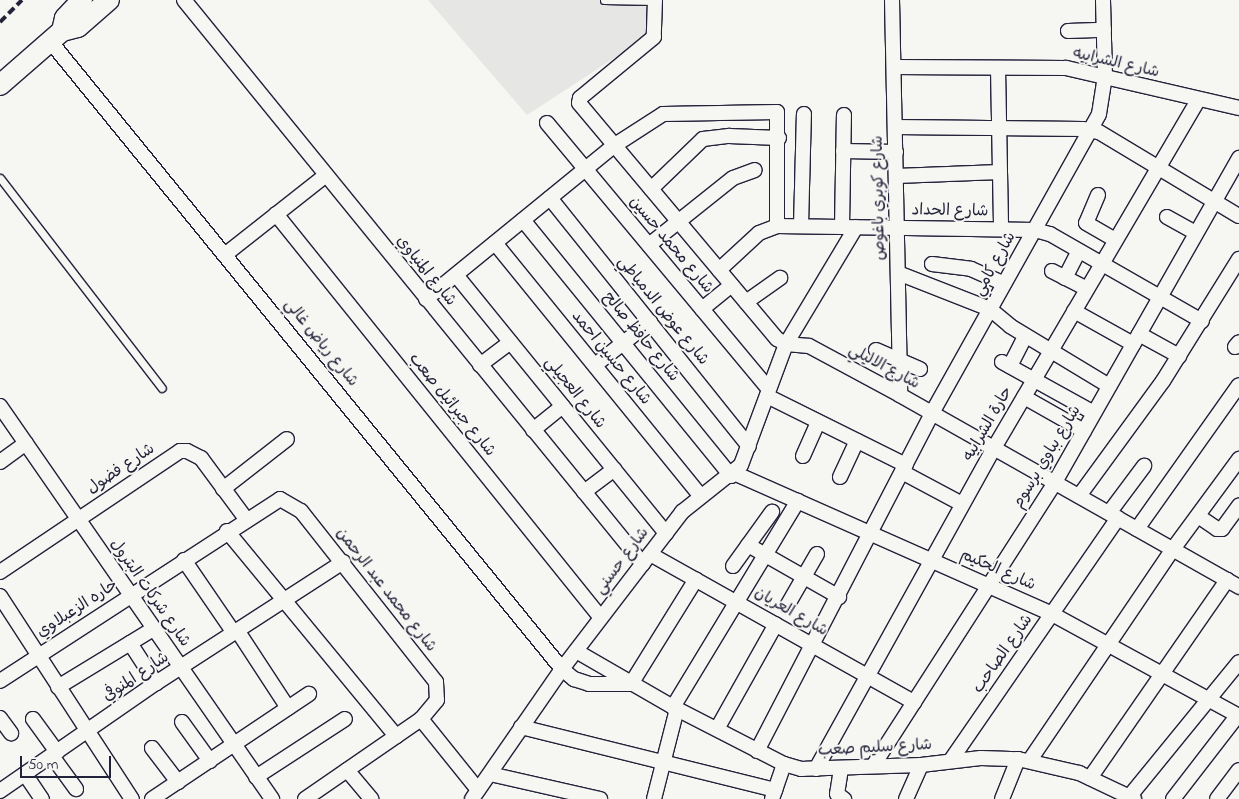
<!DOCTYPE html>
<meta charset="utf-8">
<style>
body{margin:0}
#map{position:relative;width:1239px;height:799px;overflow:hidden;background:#f6f6f2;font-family:"Indie Flower","Playpen Sans Arabic",sans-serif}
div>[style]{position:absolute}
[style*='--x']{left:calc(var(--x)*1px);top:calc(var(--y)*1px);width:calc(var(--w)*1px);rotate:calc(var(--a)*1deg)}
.built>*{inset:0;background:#e6e6e4}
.roads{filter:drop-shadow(1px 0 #22223b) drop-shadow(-1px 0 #22223b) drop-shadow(0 1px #22223b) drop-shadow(0 -1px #22223b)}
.lane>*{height:7px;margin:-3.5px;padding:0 3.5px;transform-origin:3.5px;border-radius:3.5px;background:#f6f6f2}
.street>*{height:14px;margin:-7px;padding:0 7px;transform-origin:7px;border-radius:7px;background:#f6f6f2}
.secondary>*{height:20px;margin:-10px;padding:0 10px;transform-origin:10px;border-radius:10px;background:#f6f6f2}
.rail>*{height:4px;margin-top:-2px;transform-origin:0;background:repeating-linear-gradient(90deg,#22223b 0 8px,transparent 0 12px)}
span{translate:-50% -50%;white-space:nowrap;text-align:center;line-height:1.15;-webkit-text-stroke:4px #f6f6f2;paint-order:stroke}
.street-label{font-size:16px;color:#22223b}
.scale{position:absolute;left:20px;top:756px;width:91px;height:22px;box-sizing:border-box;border:2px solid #22223b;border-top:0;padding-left:6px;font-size:15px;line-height:18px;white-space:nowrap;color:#22223b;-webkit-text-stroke:4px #f6f6f2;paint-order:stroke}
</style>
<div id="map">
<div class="built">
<div style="clip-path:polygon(428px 0,649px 0,651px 34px,527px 115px)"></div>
</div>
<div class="roads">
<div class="lane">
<div style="--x:604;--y:0;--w:51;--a:1.1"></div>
<div style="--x:0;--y:178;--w:265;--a:52.4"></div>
</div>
<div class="street">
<div style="--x:184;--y:0;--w:727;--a:50.86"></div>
<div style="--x:655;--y:0;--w:37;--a:92"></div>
<div style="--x:654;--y:37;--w:96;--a:140.5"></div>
<div style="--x:580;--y:98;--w:5;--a:101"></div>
<div style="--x:579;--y:103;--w:308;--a:50"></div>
<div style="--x:777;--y:339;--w:10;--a:29"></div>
<div style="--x:786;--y:344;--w:23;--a:5"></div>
<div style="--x:809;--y:346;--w:103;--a:28.3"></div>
<div style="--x:900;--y:395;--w:390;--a:29.5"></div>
<div style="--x:892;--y:0;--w:395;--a:88.8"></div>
<div style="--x:1068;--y:31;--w:36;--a:-2"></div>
<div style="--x:50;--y:41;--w:810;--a:50.81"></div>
<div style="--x:562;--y:669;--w:16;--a:40"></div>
<div style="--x:574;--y:679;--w:16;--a:18"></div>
<div style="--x:589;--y:684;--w:42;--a:0"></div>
<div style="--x:631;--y:684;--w:123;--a:-58.2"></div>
<div style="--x:894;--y:67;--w:172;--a:0.3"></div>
<div style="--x:1066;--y:68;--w:178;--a:13"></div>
<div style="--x:998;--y:68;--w:161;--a:88.9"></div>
<div style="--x:547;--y:123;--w:346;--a:50.2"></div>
<div style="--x:895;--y:127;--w:188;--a:0.6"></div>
<div style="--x:1083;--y:129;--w:16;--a:11"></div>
<div style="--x:1099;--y:132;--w:163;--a:31"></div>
<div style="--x:843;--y:151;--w:53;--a:1.1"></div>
<div style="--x:896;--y:176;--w:104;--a:-2.2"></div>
<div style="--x:651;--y:189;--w:72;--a:-43.9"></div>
<div style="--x:703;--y:139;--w:26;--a:-7"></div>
<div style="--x:729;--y:136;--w:50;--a:2.3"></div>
<div style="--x:1098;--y:195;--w:30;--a:113"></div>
<div style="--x:1086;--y:223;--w:34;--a:30"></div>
<div style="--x:550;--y:198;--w:318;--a:51.3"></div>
<div style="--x:276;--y:214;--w:518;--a:51.18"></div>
<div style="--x:1167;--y:217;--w:33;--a:29"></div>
<div style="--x:523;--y:220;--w:330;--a:50.9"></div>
<div style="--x:801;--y:226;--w:112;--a:-88.5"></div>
<div style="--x:842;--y:227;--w:112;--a:-89"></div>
<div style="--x:495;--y:243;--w:325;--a:50.9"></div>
<div style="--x:649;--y:245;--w:107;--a:-38.6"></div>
<div style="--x:733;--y:178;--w:23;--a:-20"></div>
<div style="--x:226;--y:254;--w:127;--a:-38.3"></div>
<div style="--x:932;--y:264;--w:39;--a:7"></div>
<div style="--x:971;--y:269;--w:36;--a:24"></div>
<div style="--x:719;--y:270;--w:54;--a:-42.8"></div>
<div style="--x:759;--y:233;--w:19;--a:-21"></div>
<div style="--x:777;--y:226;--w:258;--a:0.9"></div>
<div style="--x:1035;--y:230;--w:16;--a:15"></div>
<div style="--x:1050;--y:234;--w:175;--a:29.8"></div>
<div style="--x:1052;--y:271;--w:39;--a:27"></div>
<div style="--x:898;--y:273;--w:99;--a:21.4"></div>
<div style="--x:990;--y:309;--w:26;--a:40"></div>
<div style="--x:1010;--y:326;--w:116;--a:31.2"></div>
<div style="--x:456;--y:275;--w:333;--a:50.9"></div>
<div style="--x:1065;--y:278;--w:30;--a:-63"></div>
<div style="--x:426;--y:299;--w:244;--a:-39.2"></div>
<div style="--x:615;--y:145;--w:57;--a:-32.9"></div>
<div style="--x:663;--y:114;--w:114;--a:-1"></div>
<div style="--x:777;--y:112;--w:114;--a:90"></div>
<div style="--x:746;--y:302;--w:42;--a:-35.2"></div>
<div style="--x:702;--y:309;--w:38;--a:-39"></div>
<div style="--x:1074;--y:311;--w:68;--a:29.2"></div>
<div style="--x:1139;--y:334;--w:46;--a:28.8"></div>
<div style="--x:1235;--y:347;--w:6;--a:-51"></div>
<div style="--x:876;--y:350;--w:48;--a:23.4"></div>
<div style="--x:1002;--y:362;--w:105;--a:29"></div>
<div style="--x:480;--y:365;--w:38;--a:-37"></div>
<div style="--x:595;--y:365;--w:70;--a:-38"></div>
<div style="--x:1010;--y:366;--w:34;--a:-63"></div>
<div style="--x:767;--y:396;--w:155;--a:26.4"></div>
<div style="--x:1024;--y:397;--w:69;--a:29.5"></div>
<div style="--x:0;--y:406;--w:478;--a:55.3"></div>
<div style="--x:533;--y:430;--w:38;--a:-39"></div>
<div style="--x:803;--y:456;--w:37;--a:-66"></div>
<div style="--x:0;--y:462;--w:32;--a:-36"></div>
<div style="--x:902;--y:472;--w:68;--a:28.1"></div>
<div style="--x:734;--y:473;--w:348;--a:23.9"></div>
<div style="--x:1052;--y:614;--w:213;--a:28.6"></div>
<div style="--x:840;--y:477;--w:40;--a:-65"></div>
<div style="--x:223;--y:489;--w:81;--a:-38"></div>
<div style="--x:584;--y:492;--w:38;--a:-37"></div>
<div style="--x:1079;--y:496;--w:142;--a:-53.9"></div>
<div style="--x:1163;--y:381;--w:144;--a:-58.1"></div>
<div style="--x:1109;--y:513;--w:59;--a:-53.3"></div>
<div style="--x:1198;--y:516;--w:23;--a:34"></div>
<div style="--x:1217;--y:529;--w:5;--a:0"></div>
<div style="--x:1222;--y:529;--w:29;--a:-54"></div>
<div style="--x:1137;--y:529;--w:176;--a:-54.7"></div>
<div style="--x:227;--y:531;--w:266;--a:50.5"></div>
<div style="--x:748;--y:545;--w:105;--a:29.7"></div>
<div style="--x:650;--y:554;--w:303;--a:29.3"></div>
<div style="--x:184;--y:560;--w:88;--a:55.6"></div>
<div style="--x:733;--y:566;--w:67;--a:-54.2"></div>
<div style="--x:0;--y:572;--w:217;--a:-33.9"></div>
<div style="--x:180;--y:451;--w:7;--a:0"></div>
<div style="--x:187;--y:451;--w:16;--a:27"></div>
<div style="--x:201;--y:458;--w:76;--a:53.6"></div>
<div style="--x:0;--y:596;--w:242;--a:57"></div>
<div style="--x:787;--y:606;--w:60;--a:-60"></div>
<div style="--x:237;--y:630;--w:93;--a:56.8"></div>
<div style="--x:130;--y:643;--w:48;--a:57"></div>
<div style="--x:576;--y:651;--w:112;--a:30"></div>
<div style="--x:673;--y:707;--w:125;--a:27.2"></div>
<div style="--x:784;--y:764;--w:18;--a:16"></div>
<div style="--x:801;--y:769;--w:120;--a:-1.9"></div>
<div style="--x:921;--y:765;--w:60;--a:-6.7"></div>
<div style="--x:981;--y:758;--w:37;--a:2"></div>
<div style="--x:1018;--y:759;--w:63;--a:12.9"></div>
<div style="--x:1079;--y:773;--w:61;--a:25.3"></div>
<div style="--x:0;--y:681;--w:334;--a:-33"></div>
<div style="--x:280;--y:499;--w:24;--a:30"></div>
<div style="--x:301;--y:511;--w:218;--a:51.7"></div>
<div style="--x:436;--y:682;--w:18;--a:87"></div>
<div style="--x:437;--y:700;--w:25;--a:130"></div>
<div style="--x:58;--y:687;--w:111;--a:-31.4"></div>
<div style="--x:673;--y:707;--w:241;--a:-58.8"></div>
<div style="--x:0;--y:718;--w:19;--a:54"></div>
<div style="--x:33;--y:719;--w:41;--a:54"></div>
<div style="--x:182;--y:722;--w:48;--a:54.3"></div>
<div style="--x:521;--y:727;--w:262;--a:13.9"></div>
<div style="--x:717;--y:729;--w:120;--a:-60.7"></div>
<div style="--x:152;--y:748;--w:43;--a:52.6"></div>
<div style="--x:757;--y:751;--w:381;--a:-62.6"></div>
<div style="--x:932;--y:413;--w:342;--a:-60.8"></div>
<div style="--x:1099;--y:114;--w:37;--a:-81"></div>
<div style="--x:1105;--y:77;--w:77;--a:-91.5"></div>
<div style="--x:52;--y:756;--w:41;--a:54"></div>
<div style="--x:951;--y:760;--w:294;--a:-55.4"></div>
<div style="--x:1030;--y:760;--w:255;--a:-55.9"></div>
<div style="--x:1173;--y:549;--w:112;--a:-53.7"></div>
<div style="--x:873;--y:766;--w:337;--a:-57.3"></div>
<div style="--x:1055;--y:482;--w:373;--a:-60.4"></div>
<div style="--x:816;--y:769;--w:367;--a:-61"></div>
<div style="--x:994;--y:448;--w:403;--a:-59.6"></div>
<div style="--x:841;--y:769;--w:25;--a:99"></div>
<div style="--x:837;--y:794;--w:9;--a:36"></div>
<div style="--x:347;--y:770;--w:38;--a:50"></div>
<div style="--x:25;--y:774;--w:30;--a:56"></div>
<div style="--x:490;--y:774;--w:113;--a:12.8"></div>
<div style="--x:256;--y:777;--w:106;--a:-33.1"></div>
<div style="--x:1090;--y:778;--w:241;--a:-55.3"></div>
<div style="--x:0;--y:791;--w:190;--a:-34.7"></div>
<div style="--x:156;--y:683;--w:223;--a:-32.9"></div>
<div style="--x:1129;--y:797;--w:174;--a:-50.8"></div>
<div style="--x:152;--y:799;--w:189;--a:-33.8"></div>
<div style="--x:305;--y:799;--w:141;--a:-34.6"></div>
<div style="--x:421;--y:719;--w:91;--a:51.2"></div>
<div style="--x:472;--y:799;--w:158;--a:-55.3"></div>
<div style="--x:562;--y:669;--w:198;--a:-52.6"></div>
<div style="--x:682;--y:512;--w:75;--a:-38.5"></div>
<div style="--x:741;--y:465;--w:129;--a:-69.6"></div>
<div style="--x:786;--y:344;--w:136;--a:-59.1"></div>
<div style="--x:654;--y:799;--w:93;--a:-75.7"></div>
<div style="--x:772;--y:799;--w:37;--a:-71"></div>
<div style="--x:906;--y:799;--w:37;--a:-66"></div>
<div style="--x:1002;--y:799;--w:43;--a:-68.2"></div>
<div style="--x:1173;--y:799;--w:106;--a:-52.3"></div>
<div style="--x:1217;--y:799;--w:36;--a:-53"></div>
</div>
<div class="secondary">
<div style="--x:62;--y:31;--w:13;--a:-77"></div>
<div style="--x:65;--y:18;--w:25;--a:-47"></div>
<div style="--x:0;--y:85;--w:82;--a:-41.1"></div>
<div style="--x:62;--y:31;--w:16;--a:-14"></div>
<div style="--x:78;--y:27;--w:41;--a:-41.1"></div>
</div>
</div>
<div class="rail">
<div style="--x:0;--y:22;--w:31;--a:-45"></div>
</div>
<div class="street-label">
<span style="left:1116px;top:63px;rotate:13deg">شارع الشرابيه</span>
<span style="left:879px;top:198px;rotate:-91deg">شارع كوبري باغوص</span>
<span style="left:950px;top:211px;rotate:1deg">شارع الحداد</span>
<span style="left:671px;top:245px;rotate:50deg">شارع محمد حسين</span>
<span style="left:995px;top:264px;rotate:-61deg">شارع كامي</span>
<span style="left:426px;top:271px;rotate:51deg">شارع المنياوي</span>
<span style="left:663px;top:311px;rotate:51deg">شارع عوض الدمياطي</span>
<span style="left:641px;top:337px;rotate:51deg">شارع حافظ صالح</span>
<span style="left:321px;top:343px;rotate:51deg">شارع رياض غالي</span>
<span style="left:611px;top:358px;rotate:51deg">شارع حسين احمد</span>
<span style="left:884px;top:367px;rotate:28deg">شارع الاليلي</span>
<span style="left:575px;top:393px;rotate:51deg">شارع العجيلي</span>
<span style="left:452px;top:405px;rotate:51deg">شارع جبرائيل صعب</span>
<span style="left:988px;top:424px;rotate:-60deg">حارة الشرابيه</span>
<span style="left:1047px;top:457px;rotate:-59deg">شارع بباوي برسوم</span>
<span style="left:121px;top:469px;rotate:-34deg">شارع فضول</span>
<span style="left:622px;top:561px;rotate:-53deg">شارع حسني</span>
<span style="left:998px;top:570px;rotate:24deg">شارع الحكيم</span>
<span style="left:386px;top:590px;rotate:52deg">شارع محمد عبد الرحمن</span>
<span style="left:150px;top:593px;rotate:55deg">شارع شركات البترول</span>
<span style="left:77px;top:609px;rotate:-33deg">حاره الزعبلاوي</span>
<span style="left:791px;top:612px;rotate:30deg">شارع العريان</span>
<span style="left:1003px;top:654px;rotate:-55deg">شارع الصاحب</span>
<span style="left:136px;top:677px;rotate:-34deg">شارع المنوفي</span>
<span style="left:875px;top:748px;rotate:-3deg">شارع سليم صعب</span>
</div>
<div class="scale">50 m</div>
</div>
